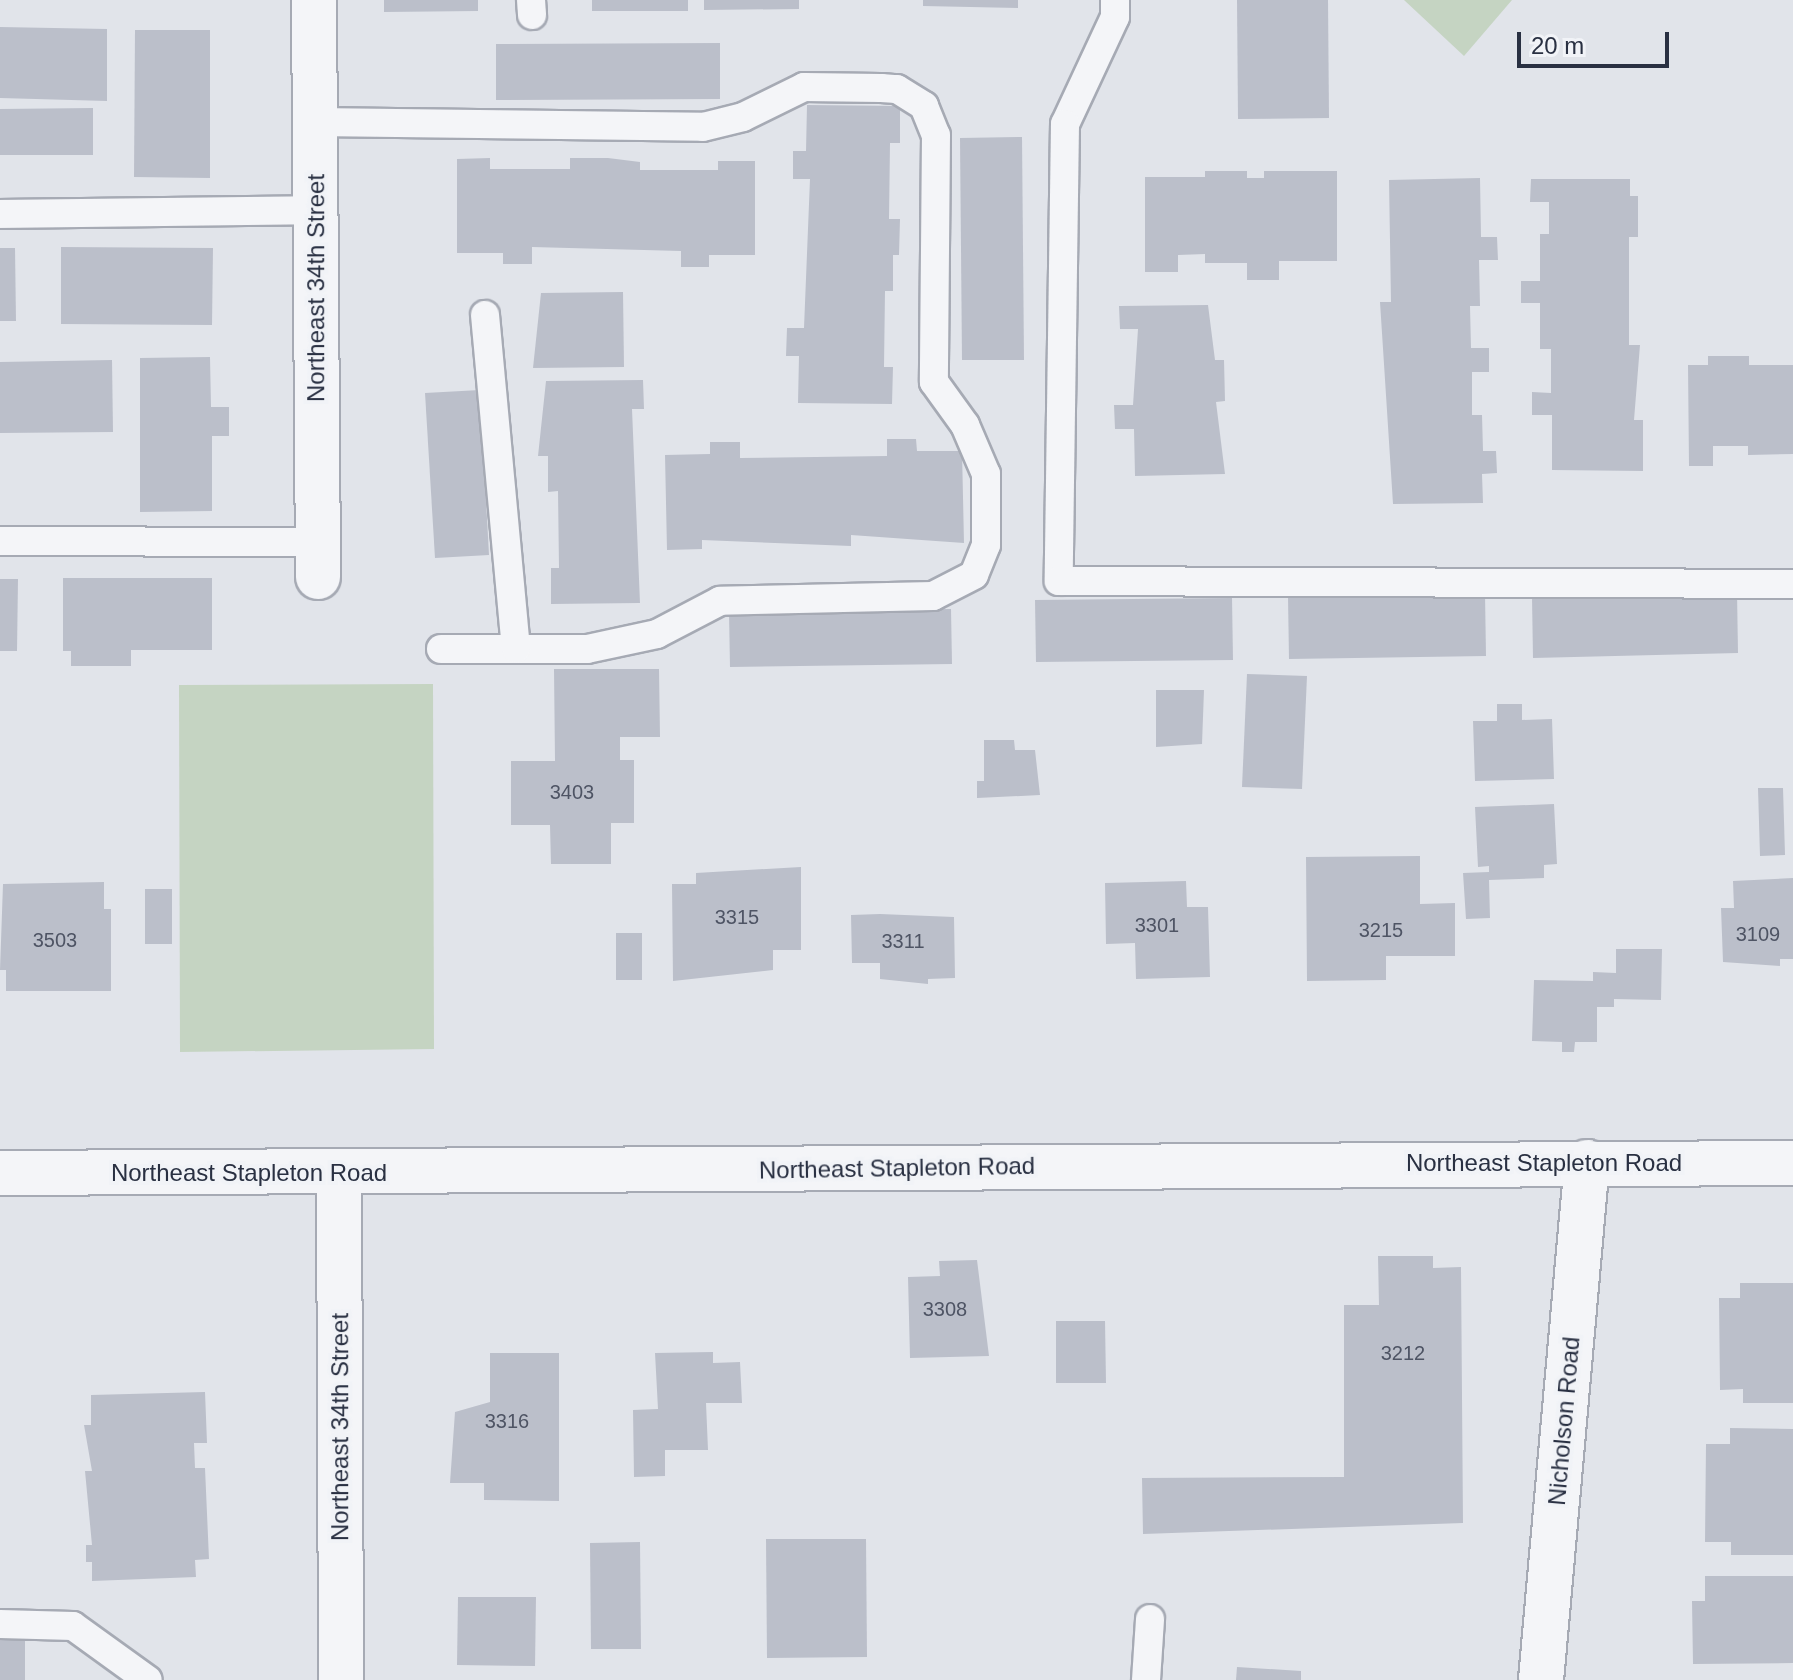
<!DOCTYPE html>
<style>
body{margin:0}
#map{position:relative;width:1793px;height:1680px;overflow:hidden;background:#e1e4ea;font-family:Arial,sans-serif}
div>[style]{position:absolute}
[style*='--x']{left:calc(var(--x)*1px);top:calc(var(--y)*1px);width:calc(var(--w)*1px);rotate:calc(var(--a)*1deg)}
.green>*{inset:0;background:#c5d4c2}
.building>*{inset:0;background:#bbbfca}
.roads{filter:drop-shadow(2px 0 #a6aab4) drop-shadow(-2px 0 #a6aab4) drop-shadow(0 2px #a6aab4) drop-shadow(0 -2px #a6aab4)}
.service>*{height:28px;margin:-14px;padding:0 14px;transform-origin:14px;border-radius:14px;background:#f4f5f8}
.minor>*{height:44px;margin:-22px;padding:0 22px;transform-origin:22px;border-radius:22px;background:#f4f5f8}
.tertiary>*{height:44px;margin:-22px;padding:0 22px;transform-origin:22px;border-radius:22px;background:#f4f5f8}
span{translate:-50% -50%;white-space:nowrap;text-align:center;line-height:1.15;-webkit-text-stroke:8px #f1f3f7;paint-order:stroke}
.number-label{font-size:20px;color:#4e5464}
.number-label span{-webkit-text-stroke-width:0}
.street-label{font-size:24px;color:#293042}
.scale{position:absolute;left:1517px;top:32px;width:152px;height:36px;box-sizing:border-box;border:4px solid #293042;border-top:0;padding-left:10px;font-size:24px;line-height:28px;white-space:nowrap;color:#293042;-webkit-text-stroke:6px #f1f3f7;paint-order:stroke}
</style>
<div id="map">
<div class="green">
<div style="clip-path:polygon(1404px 0,1512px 0,1464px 56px)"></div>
<div style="clip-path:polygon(433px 684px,434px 1049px,180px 1052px,179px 685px)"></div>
</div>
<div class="building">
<div style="clip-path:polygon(384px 0,478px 0,478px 11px,384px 12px)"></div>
<div style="clip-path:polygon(592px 0,688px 0,688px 11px,592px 11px)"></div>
<div style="clip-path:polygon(704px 0,799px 0,799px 9px,704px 10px)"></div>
<div style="clip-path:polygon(923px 0,1018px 0,1018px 8px,923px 6px)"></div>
<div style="clip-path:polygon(1237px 0,1328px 0,1329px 118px,1238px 119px)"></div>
<div style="clip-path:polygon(0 27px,107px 29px,107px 101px,0 98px)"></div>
<div style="clip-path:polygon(135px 30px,210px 30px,210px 178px,134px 177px)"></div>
<div style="clip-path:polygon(720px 43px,720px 99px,496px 100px,496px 44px)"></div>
<div style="clip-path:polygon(807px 105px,900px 106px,900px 143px,890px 143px,889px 219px,900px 219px,899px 255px,893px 255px,893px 291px,885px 291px,884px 367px,893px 367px,892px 404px,798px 403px,799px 356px,786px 356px,787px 328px,804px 328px,810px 179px,793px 179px,793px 151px,806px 151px)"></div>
<div style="clip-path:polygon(93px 108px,93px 155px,0 155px,0 109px)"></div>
<div style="clip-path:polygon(1022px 137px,1024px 360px,962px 360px,960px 138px)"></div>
<div style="clip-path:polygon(490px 158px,490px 169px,570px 169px,570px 158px,608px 158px,640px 162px,640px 170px,718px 170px,718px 161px,755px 161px,755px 255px,709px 255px,709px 267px,681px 267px,681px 251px,532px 247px,532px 264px,503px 264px,503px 253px,457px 253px,457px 159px)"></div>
<div style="clip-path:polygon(1205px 171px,1247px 171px,1247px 178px,1264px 178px,1264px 171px,1337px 171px,1337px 261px,1279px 261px,1279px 280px,1247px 280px,1247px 263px,1205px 263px,1205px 254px,1178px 255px,1178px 272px,1145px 272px,1145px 177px,1205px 177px)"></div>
<div style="clip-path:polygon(1480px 178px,1481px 237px,1497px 237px,1498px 260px,1479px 260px,1480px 306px,1470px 306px,1471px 348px,1489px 348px,1489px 372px,1472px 372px,1472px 415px,1482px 415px,1483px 451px,1496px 451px,1497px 473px,1482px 474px,1483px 503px,1393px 504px,1380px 302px,1391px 302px,1389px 180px)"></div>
<div style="clip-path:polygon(1531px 179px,1630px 179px,1630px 196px,1638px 196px,1638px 237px,1629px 237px,1629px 345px,1640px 345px,1634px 420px,1643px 420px,1643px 471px,1552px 470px,1552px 415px,1532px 415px,1532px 392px,1551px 393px,1551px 349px,1540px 349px,1540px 303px,1521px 303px,1521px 281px,1540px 281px,1540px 234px,1549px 234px,1549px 202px,1530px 202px)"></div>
<div style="clip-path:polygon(61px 247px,213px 248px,212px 325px,61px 324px)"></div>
<div style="clip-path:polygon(0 248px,15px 248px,16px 321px,0 321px)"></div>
<div style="clip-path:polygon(623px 292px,624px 367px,533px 368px,541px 293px)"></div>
<div style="clip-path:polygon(1208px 305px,1215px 360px,1224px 360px,1225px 401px,1216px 402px,1225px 474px,1135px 476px,1134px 429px,1115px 429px,1114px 405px,1133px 405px,1138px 329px,1120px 329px,1119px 306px)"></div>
<div style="clip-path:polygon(1708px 356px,1749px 356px,1749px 365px,1793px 365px,1793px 454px,1748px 455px,1748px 446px,1713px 446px,1713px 466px,1689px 466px,1688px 365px,1708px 365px)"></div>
<div style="clip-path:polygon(210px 357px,211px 407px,229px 407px,229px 436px,212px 436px,212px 511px,140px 512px,140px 358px)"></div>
<div style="clip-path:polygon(112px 360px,113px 432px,0 433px,0 362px)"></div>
<div style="clip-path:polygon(643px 380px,644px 409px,632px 409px,640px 603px,551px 604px,551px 568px,559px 568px,558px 491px,548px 492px,548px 456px,538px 456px,546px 381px)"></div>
<div style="clip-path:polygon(480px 390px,489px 555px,435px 558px,425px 393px)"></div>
<div style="clip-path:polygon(887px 439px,916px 439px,917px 451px,962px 451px,964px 543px,851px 535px,851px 546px,702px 540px,702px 549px,667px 550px,665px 455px,710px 454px,710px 442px,740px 442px,740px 458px,887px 456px)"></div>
<div style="clip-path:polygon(63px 578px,212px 578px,212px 650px,131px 650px,131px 666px,71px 666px,71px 651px,63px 651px)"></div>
<div style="clip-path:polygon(0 579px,18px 579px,17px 651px,0 651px)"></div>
<div style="clip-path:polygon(1737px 592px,1738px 653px,1533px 658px,1532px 597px)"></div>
<div style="clip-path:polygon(1485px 594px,1486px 656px,1289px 659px,1288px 597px)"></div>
<div style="clip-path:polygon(1232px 598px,1233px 660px,1036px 662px,1035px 600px)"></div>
<div style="clip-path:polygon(951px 609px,952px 664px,730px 667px,729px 612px)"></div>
<div style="clip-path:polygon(554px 669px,659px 669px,660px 737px,620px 737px,620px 760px,634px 760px,634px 823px,611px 823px,611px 864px,551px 864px,550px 825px,511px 825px,511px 761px,555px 761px)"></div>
<div style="clip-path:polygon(1247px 674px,1307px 676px,1302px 789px,1242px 787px)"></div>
<div style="clip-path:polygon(1156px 690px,1204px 690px,1202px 744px,1156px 747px)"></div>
<div style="clip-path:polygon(1497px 704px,1522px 704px,1522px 720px,1552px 719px,1554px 779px,1475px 781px,1473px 721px,1497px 721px)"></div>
<div style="clip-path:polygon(984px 740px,1014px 740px,1015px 750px,1035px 750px,1040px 795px,977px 798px,977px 781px,984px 781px)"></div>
<div style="clip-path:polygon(1758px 788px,1783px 788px,1785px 855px,1760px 856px)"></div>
<div style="clip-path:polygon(1554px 804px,1557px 864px,1544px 865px,1544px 878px,1489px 880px,1490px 918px,1466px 919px,1463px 873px,1489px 872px,1489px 866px,1478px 867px,1475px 807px)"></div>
<div style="clip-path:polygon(1420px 856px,1420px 904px,1455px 903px,1455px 956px,1386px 956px,1386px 980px,1307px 981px,1306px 857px)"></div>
<div style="clip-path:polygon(801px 867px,801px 950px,773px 950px,773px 970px,673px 981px,672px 884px,696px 884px,696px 873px)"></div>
<div style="clip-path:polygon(1793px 878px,1793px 959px,1780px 959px,1780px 966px,1723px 962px,1721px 908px,1734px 908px,1733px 881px)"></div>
<div style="clip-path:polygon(1186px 881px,1187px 907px,1208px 907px,1210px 977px,1136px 979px,1135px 943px,1106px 944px,1105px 883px)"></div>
<div style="clip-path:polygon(104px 882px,104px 909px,111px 909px,111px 991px,6px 991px,6px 970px,0 970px,3px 884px)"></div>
<div style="clip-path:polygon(145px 889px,172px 889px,172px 944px,145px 944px)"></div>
<div style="clip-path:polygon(880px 914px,954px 917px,955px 978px,928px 979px,928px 984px,880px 979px,880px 963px,852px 963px,851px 915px)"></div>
<div style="clip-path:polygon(616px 933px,642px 933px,642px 980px,616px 980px)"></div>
<div style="clip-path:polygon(1616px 949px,1662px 949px,1661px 1000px,1614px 999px,1614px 1007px,1597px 1007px,1597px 1042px,1575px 1042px,1574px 1052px,1562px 1052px,1562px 1042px,1532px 1041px,1534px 980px,1593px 981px,1593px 972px,1616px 973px)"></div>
<div style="clip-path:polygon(1378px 1256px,1433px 1256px,1433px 1268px,1461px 1267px,1463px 1523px,1143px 1534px,1142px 1478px,1344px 1477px,1344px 1305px,1379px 1305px)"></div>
<div style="clip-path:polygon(977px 1260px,989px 1356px,910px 1358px,908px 1277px,940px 1276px,939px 1261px)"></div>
<div style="clip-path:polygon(1740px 1283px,1793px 1283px,1793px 1403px,1743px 1403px,1743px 1389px,1720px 1390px,1719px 1298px,1740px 1298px)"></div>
<div style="clip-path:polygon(1056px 1321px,1105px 1321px,1106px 1383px,1056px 1383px)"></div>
<div style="clip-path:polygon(713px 1352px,713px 1363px,740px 1362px,742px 1403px,706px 1403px,708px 1450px,665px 1450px,665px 1476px,634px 1477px,633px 1410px,658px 1409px,655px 1353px)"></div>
<div style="clip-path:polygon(490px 1353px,559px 1353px,559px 1501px,484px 1500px,484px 1483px,450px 1483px,455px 1412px,490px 1402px)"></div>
<div style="clip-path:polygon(205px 1392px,207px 1443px,194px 1443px,195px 1468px,205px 1468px,209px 1559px,195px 1560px,196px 1577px,92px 1581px,92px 1562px,86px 1562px,86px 1545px,92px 1545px,85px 1471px,92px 1471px,84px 1425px,91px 1425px,91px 1395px)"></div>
<div style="clip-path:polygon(1730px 1428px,1793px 1429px,1793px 1555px,1731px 1555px,1731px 1542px,1705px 1542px,1706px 1444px,1730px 1444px)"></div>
<div style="clip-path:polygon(766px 1539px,866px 1539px,867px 1657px,767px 1658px)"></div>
<div style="clip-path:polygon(640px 1542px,641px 1649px,591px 1649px,590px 1543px)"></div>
<div style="clip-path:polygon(1705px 1576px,1793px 1576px,1793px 1663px,1693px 1664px,1692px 1601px,1705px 1601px)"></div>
<div style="clip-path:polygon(458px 1597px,536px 1597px,535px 1666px,457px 1665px)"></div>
<div style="clip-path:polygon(25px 1630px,25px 1680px,0 1680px,0 1631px)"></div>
<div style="clip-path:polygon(1237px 1667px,1301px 1671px,1301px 1680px,1236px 1680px)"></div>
</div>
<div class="roads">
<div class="service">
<div style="--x:531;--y:0;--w:15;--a:86"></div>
<div style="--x:1115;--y:0;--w:17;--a:90"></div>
<div style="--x:1115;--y:17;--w:118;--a:115"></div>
<div style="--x:1065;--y:124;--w:457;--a:90.8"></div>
<div style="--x:1059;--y:581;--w:734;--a:0.23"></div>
<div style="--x:315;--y:122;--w:388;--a:0.7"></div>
<div style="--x:703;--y:127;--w:41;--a:-14"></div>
<div style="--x:743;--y:117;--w:68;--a:-26.2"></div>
<div style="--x:804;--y:87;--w:77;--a:0.7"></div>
<div style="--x:881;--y:88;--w:16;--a:4"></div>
<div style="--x:897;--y:89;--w:32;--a:32"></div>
<div style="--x:924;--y:106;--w:31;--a:68"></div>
<div style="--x:936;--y:135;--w:247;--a:90.5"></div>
<div style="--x:934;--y:382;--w:53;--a:54.2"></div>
<div style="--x:965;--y:425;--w:53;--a:66.8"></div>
<div style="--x:986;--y:474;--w:71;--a:90"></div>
<div style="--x:986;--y:545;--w:32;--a:112"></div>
<div style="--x:974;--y:575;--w:46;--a:152.9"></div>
<div style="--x:933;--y:596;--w:213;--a:178.7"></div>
<div style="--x:720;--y:601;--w:71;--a:152.4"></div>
<div style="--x:657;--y:634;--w:72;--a:167.9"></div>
<div style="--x:587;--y:649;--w:146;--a:180"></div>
<div style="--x:0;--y:214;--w:316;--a:-0.7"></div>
<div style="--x:485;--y:315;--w:335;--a:84.7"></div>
<div style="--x:0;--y:541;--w:318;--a:0.2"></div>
<div style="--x:0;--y:1624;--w:73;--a:1.6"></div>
<div style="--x:73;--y:1626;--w:92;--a:35.8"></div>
<div style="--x:1146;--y:1680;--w:61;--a:-86.2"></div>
</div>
<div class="minor">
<div style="--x:314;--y:0;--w:577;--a:89.6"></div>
<div style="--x:339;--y:1174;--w:506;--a:89.77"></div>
<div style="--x:1541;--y:1680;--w:520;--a:-84.93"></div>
</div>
<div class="tertiary">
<div style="--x:0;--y:1173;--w:1793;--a:-0.32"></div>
</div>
</div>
<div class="number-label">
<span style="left:572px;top:792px">3403</span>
<span style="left:737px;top:917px">3315</span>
<span style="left:1157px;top:925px">3301</span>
<span style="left:1381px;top:930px">3215</span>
<span style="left:1758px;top:934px">3109</span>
<span style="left:55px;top:940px">3503</span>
<span style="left:903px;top:941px">3311</span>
<span style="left:945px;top:1309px">3308</span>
<span style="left:1403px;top:1353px">3212</span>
<span style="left:507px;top:1421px">3316</span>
</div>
<div class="street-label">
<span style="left:316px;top:288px;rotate:-90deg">Northeast 34th Street</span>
<span style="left:1544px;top:1163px">Northeast Stapleton Road</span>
<span style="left:897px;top:1168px;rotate:-1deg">Northeast Stapleton Road</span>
<span style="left:249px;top:1173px">Northeast Stapleton Road</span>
<span style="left:1564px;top:1421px;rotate:-85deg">Nicholson Road</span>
<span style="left:340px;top:1427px;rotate:-90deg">Northeast 34th Street</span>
</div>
<div class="scale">20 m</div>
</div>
